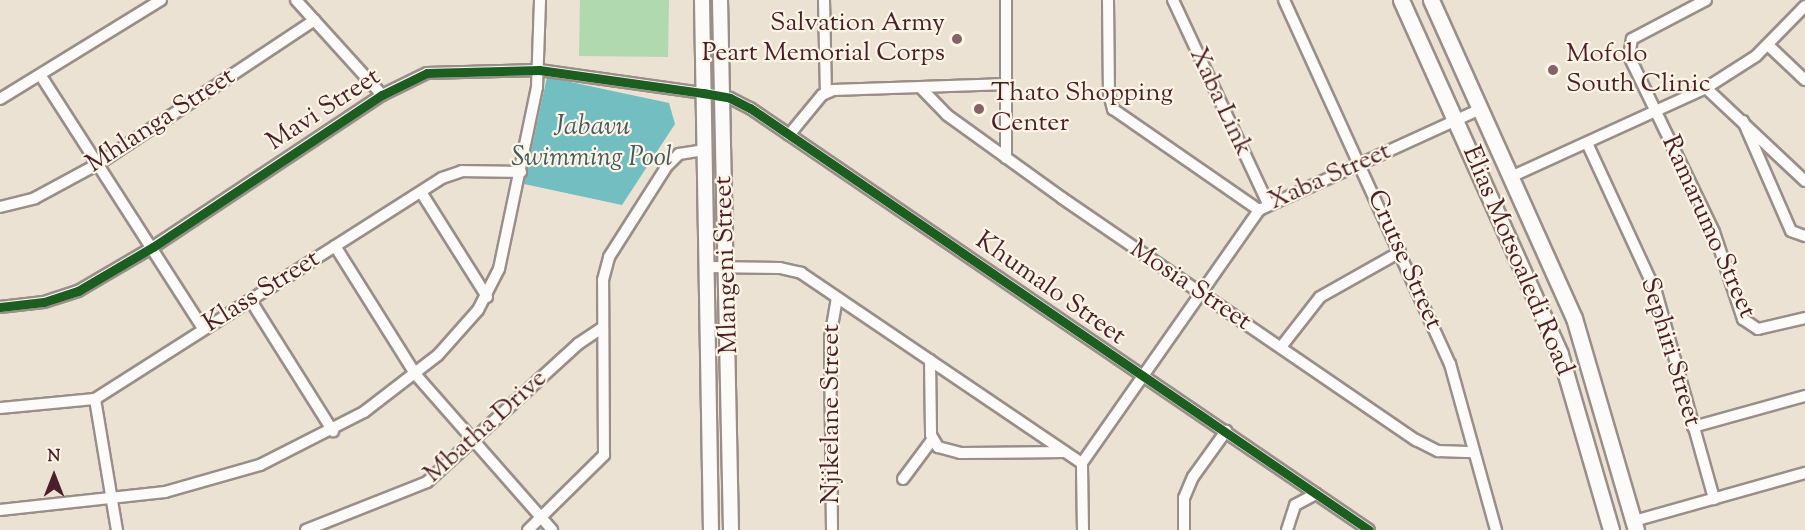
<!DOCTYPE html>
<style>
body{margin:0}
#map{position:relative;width:1805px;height:530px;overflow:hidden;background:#ebe2d4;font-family:"Sorts Mill Goudy",serif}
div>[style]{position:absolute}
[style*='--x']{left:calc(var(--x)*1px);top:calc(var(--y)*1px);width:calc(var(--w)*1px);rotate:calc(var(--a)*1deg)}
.green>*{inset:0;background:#b1d9af}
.water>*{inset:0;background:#72bec0}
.roads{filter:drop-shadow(2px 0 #9a8e89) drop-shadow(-2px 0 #9a8e89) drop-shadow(0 2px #9a8e89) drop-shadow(0 -2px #9a8e89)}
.minor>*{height:10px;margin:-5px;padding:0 5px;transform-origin:5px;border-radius:5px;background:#fcfbf9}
.tertiary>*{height:14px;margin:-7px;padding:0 7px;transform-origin:7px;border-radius:7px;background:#fcfbf9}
.secondary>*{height:15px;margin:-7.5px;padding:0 7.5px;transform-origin:7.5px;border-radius:7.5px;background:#fcfbf9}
.cycleway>*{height:9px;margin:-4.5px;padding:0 4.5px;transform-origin:4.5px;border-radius:4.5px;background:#1b5e20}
.dots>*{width:16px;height:16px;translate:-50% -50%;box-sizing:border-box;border:3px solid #fcf5e5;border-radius:50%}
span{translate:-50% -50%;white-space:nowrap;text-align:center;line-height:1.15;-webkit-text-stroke:4.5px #fcf5e5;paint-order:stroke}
.poi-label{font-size:26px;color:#4a1f2b}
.right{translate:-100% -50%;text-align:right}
.left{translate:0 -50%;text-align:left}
.street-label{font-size:26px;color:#4a1f2b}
.water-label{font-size:27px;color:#455963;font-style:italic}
.north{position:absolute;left:24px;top:446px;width:60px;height:60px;-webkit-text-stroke:4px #fcf5e5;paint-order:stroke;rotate:0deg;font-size:16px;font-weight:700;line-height:24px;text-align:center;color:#4a1f2b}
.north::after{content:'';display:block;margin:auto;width:21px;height:27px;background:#4a1f2b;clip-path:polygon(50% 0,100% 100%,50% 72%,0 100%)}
</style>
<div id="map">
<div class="green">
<div style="clip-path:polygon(580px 0,669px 0,668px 57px,579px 56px)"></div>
</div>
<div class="water">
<div style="clip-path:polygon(547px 77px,669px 103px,675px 124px,622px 205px,524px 184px)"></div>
</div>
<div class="roads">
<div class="minor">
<div style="--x:296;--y:0;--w:128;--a:47.8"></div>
<div style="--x:824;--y:0;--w:92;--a:88.8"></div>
<div style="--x:1108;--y:0;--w:94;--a:89.4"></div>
<div style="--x:1109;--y:94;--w:16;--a:75"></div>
<div style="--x:1113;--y:109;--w:178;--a:34.7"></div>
<div style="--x:1173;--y:0;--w:225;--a:65"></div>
<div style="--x:1284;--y:0;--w:400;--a:65.5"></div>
<div style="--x:1450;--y:364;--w:172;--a:74.5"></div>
<div style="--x:1706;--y:0;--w:84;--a:152.2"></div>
<div style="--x:1632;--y:39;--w:17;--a:100"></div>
<div style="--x:1629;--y:56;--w:195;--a:64.2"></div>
<div style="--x:1714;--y:232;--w:92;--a:71.6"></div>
<div style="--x:1743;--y:319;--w:18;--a:34"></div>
<div style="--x:1758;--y:329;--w:48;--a:-13.2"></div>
<div style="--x:1768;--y:45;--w:51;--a:43.4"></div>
<div style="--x:41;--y:76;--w:300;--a:57.3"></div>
<div style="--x:921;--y:88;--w:37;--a:46"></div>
<div style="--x:947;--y:115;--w:142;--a:35.8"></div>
<div style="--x:1062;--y:198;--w:429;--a:34.4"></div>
<div style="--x:1416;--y:440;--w:25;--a:27"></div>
<div style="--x:1438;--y:451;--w:36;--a:2"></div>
<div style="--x:1706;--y:88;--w:136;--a:43.2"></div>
<div style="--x:0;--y:99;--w:189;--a:-31.6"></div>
<div style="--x:1743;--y:121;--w:120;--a:66.4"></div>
<div style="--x:1791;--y:231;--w:15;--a:20"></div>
<div style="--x:789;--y:135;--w:52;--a:-50.5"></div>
<div style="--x:822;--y:95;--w:12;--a:-24"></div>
<div style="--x:833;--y:90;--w:175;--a:-2"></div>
<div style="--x:1587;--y:143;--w:164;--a:65.2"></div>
<div style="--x:1656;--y:292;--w:215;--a:74.3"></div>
<div style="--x:1006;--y:158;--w:158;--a:-90"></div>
<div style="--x:1513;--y:176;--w:212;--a:-24.5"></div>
<div style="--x:1706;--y:88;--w:59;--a:-32.6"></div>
<div style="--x:1756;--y:56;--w:70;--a:-45.6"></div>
<div style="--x:421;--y:192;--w:124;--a:57.8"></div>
<div style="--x:0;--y:207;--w:36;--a:-14"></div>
<div style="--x:35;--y:198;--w:72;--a:-28.4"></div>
<div style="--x:98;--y:164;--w:260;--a:-33.6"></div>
<div style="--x:335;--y:246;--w:152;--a:57.9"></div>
<div style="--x:416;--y:375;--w:206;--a:48.7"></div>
<div style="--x:707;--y:267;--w:73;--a:0.8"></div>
<div style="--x:780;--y:268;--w:22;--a:13"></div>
<div style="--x:801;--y:273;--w:339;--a:34.1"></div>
<div style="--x:251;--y:301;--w:154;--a:57.8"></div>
<div style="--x:0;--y:307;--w:44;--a:-6.5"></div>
<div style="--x:44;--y:302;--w:36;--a:-18"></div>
<div style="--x:78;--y:291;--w:87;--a:-30.4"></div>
<div style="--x:153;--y:247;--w:275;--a:-33.6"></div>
<div style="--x:382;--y:95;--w:50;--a:-26.1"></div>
<div style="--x:427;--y:73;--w:112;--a:-1.5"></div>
<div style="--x:539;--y:70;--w:166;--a:8"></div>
<div style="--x:703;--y:93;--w:27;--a:10"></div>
<div style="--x:730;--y:98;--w:22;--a:27"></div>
<div style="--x:750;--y:108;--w:749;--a:34.28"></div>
<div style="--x:1281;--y:347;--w:63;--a:-52"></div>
<div style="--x:1320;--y:297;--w:92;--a:-29.4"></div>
<div style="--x:930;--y:360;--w:75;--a:89.2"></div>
<div style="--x:931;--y:435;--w:14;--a:60"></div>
<div style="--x:938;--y:447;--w:23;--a:15"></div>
<div style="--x:960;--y:453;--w:105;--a:-0.5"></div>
<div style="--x:95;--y:399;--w:133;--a:80.5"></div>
<div style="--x:0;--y:408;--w:95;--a:-5.4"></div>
<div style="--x:95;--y:399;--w:411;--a:-32.5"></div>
<div style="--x:442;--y:178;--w:21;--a:-19"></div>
<div style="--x:462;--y:171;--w:59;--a:1"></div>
<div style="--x:1693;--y:427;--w:116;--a:-15.5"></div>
<div style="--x:903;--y:479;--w:49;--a:-53.4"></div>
<div style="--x:0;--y:510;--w:166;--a:-6.2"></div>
<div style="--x:165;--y:492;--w:99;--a:-15.9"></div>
<div style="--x:260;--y:465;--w:117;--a:-27"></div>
<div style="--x:364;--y:412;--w:93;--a:-37.6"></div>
<div style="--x:438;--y:355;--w:60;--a:-48.4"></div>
<div style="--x:478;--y:310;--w:46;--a:-62.9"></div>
<div style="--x:499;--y:269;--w:186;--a:-78.2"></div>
<div style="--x:537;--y:87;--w:87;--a:-88"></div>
<div style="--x:1634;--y:521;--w:178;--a:-15.7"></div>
<div style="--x:306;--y:530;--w:130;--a:-21.6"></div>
<div style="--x:427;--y:482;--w:205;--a:-42.4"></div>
<div style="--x:578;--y:344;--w:29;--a:-34"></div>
<div style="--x:528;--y:530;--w:107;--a:-44.6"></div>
<div style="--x:604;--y:455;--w:175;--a:-90.3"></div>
<div style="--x:603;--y:280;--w:24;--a:-75"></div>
<div style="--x:609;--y:257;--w:108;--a:-57.5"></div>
<div style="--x:667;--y:166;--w:17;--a:-45"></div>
<div style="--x:679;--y:154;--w:25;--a:-9"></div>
<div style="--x:832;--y:530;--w:192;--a:-90.6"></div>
<div style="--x:830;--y:338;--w:41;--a:-80.1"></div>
<div style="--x:1083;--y:530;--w:67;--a:-90.9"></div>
<div style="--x:1082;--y:463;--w:309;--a:-55"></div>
<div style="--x:1259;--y:210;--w:244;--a:-24.5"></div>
<div style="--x:1184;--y:530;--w:32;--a:-90"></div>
<div style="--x:1184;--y:498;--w:23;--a:-67"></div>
<div style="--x:1193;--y:477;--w:57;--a:-54.3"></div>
<div style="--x:1287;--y:530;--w:26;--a:-72"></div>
<div style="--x:1295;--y:505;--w:24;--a:-28"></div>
</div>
<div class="tertiary">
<div style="--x:702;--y:0;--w:530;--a:89.03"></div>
<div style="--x:720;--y:0;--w:530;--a:88.81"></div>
</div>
<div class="secondary">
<div style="--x:1401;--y:0;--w:388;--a:65.8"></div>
<div style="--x:1560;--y:354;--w:183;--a:73.8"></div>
<div style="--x:1431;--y:0;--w:349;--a:65.8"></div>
<div style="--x:1574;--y:318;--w:221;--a:73.7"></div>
</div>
</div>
<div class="cycleway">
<div style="--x:0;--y:307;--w:44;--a:-6.5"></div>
<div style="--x:44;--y:302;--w:36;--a:-18"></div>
<div style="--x:78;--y:291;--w:87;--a:-30.4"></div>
<div style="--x:153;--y:247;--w:275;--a:-33.6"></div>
<div style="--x:382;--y:95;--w:50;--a:-26.1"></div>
<div style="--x:427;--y:73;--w:112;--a:-1.5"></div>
<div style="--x:539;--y:70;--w:166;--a:8"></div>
<div style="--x:703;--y:93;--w:27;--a:10"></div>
<div style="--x:730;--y:98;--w:22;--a:27"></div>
<div style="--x:750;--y:108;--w:749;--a:34.28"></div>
</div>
<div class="dots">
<div style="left:957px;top:39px;background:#826366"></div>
<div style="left:1553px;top:70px;background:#826366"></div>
<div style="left:979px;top:109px;background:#826366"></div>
</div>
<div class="poi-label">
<span class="right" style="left:945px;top:39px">Salvation Army<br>Peart Memorial Corps</span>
<span class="left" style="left:1566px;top:70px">Mofolo<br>South Clinic</span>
<span class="left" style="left:991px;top:109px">Thato Shopping<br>Center</span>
</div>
<div class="street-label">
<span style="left:1220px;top:102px;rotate:65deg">Xaba Link</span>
<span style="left:324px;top:110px;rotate:-33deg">Mavi Street</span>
<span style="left:161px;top:121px;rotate:-33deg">Mhlanga Street</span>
<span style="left:1330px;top:177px;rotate:-24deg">Xaba Street</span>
<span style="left:1708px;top:227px;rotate:66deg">Ramarumo Street</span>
<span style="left:1404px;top:260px;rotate:66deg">Crutse Street</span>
<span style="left:1517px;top:261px;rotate:67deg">Elias Motsoaledi Road</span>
<span style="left:727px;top:265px;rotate:-92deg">Mlangeni Street</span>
<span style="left:1190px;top:286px;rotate:34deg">Mosia Street</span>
<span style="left:1050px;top:289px;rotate:35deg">Khumalo Street</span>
<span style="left:262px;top:292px;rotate:-32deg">Klass Street</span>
<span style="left:1670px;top:352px;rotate:73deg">Sephiri Street</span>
<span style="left:832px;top:414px;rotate:-90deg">Njikelane Street</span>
<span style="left:486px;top:427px;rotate:-42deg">Mbatha Drive</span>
</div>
<div class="water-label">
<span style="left:592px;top:143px">Jabavu<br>Swimming Pool</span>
</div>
<div class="north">N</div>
</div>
